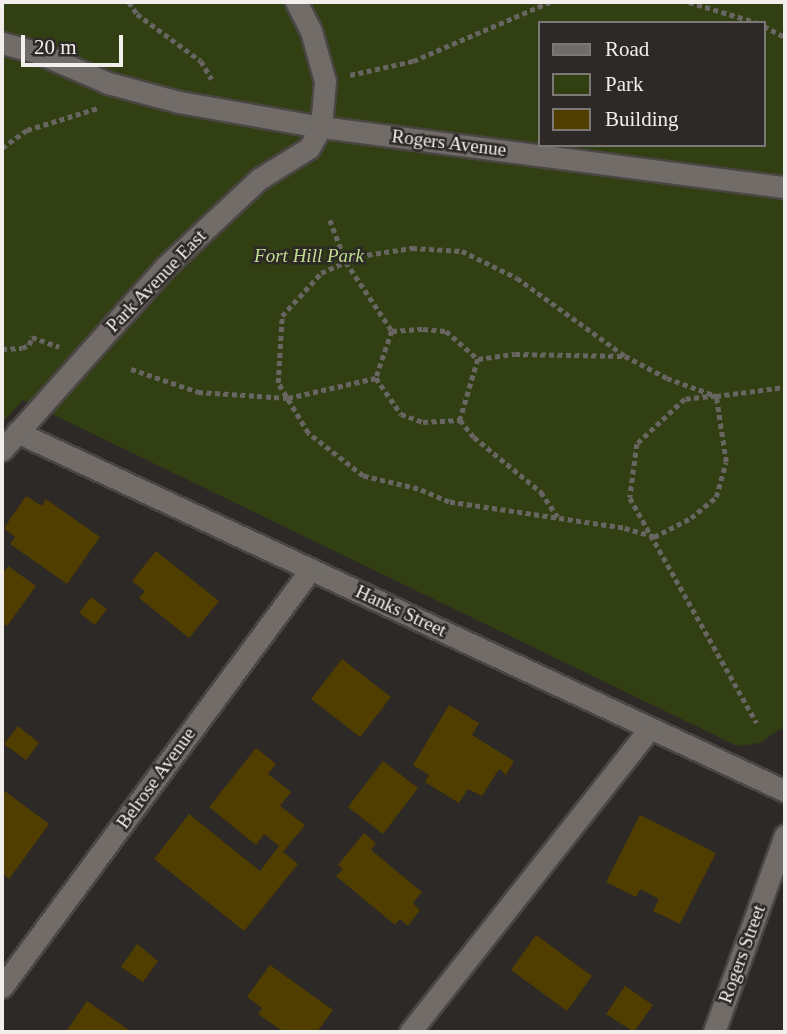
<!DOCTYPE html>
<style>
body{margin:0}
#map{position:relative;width:787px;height:1034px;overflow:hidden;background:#2d2926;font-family:"Times New Roman",serif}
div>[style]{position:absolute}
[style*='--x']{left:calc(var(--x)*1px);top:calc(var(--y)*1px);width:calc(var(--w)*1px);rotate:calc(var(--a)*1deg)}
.green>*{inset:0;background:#313f13}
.building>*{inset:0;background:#503d00}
.path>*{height:4.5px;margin-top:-2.25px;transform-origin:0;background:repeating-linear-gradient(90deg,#696562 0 5px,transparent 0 8.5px)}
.roads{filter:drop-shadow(2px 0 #4b4644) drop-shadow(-2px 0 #4b4644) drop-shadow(0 2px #4b4644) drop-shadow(0 -2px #4b4644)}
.minor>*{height:21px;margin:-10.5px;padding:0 10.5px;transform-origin:10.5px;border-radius:10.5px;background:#716c68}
span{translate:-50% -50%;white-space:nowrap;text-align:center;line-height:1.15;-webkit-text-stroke:5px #2d2926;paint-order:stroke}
.street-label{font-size:19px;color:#f1eeec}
.park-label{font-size:19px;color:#c1de8e;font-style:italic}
.frame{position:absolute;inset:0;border:4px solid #f1eeec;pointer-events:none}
.legend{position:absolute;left:538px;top:21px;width:228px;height:126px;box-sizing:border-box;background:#2d2926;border:2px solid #7b7875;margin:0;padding:9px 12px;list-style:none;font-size:21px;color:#f1eeec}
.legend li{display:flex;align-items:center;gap:14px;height:35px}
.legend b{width:35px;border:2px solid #7b7875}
.scale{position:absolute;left:21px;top:35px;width:102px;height:32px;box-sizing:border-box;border:4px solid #f1eeec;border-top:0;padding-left:9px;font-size:21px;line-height:24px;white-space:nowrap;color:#f1eeec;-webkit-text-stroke:5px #2d2926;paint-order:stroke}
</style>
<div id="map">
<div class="green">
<div style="clip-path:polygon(evenodd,2px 2px,785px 2px,785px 718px,782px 728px,760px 743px,737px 746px,23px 400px,2px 423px,2px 2px,540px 23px,764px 23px,764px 145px,540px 145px,540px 23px)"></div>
</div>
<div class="building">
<div style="clip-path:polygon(26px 496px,42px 506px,46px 499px,100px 537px,67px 584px,10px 544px,15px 537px,4px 528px)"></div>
<div style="clip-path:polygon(156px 551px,219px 601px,189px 638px,139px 598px,145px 591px,132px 581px)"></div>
<div style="clip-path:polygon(8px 566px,36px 586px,7px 626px,2px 623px,2px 575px)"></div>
<div style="clip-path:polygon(91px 597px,107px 609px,95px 625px,79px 613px)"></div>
<div style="clip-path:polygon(342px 659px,391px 697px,360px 737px,311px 699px)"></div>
<div style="clip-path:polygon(449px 705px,479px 723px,472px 735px,514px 761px,506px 775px,499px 769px,482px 796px,468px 789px,459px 803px,425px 782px,429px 775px,413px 765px)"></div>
<div style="clip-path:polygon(18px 726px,39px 743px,26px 760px,4px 744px)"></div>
<div style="clip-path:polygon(256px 748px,276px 764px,268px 774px,291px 792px,280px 806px,305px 825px,283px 852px,298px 864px,244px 931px,154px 859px,189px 814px,260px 871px,279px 846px,264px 834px,256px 845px,209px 807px)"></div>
<div style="clip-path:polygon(383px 761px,418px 788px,383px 834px,348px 807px)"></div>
<div style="clip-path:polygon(2px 789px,49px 824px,9px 879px,2px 873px)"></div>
<div style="clip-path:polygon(640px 815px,716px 853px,680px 924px,653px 911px,659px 899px,640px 889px,636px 897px,606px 882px)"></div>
<div style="clip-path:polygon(364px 833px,376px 843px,371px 850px,422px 892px,413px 903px,420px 910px,408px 926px,400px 919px,395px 925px,336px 876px,343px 869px,338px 865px)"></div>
<div style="clip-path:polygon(536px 935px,592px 976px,567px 1011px,511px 970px)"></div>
<div style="clip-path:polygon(137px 944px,158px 961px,143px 982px,121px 967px)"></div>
<div style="clip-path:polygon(270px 965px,333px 1010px,317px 1032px,284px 1032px,258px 1014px,262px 1008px,247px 997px)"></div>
<div style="clip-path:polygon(625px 986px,653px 1005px,634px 1032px,606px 1014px)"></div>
<div style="clip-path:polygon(87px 1001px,132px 1032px,66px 1032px)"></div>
</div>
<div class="path">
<div style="--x:129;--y:2;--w:14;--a:56"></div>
<div style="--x:137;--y:14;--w:79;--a:36.3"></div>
<div style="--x:201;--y:61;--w:21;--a:59"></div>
<div style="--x:689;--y:2;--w:72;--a:16.9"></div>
<div style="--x:764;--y:26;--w:24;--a:28"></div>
<div style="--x:350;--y:75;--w:65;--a:-12.5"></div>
<div style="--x:413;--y:61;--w:149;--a:-23.3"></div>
<div style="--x:2;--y:148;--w:31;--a:-36"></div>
<div style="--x:27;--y:130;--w:74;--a:-17.2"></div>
<div style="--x:330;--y:220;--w:45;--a:69.1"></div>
<div style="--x:346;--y:262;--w:83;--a:56.3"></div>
<div style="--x:392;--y:331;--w:50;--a:108.8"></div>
<div style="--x:392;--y:331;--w:31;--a:-4"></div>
<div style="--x:423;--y:329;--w:23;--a:5"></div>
<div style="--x:446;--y:331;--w:43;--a:41.2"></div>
<div style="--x:478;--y:359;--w:64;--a:106.4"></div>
<div style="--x:2;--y:349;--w:20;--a:-3"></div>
<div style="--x:22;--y:348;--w:8;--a:-23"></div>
<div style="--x:29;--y:345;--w:9;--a:-69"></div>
<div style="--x:32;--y:337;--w:29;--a:20"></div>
<div style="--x:478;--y:359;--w:37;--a:-8"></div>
<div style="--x:515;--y:354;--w:108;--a:1.1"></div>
<div style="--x:131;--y:369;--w:71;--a:18.9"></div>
<div style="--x:198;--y:392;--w:90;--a:3.8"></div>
<div style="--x:288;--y:398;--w:90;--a:-12.8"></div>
<div style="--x:376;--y:378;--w:44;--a:55.2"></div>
<div style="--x:401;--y:414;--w:23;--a:20"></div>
<div style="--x:423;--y:422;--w:37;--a:-3"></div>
<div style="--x:460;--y:420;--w:22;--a:51"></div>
<div style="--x:474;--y:437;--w:87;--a:39.4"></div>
<div style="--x:541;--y:492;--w:30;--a:56"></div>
<div style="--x:652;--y:537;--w:2;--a:0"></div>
<div style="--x:654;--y:537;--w:42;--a:-27.2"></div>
<div style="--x:691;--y:518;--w:33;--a:-40"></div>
<div style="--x:716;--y:497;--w:36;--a:-74"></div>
<div style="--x:726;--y:462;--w:67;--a:-98.6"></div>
<div style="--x:716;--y:396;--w:31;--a:174"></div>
<div style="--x:685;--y:399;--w:66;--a:136.8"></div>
<div style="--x:637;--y:444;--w:54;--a:97.4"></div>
<div style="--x:630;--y:498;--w:258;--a:60.6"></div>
<div style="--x:654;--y:537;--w:32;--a:-164"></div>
<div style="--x:623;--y:528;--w:176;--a:-171.5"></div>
<div style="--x:449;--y:502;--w:34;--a:-157"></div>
<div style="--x:418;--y:489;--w:57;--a:-166.7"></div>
<div style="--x:363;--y:476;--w:70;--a:-142"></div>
<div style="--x:308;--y:433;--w:58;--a:-121"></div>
<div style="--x:278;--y:383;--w:67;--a:-86.6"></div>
<div style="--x:282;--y:316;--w:58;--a:-47.8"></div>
<div style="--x:321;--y:273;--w:42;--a:-24.1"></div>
<div style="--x:359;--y:256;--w:54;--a:-8.6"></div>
<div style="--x:412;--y:248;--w:50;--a:3.4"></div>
<div style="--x:462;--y:251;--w:61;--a:26.1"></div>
<div style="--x:517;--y:278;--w:133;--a:35.8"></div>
<div style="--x:625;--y:356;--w:47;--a:27.6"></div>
<div style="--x:667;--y:378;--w:52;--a:20.2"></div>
<div style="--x:716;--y:396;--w:70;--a:-7.4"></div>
</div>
<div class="roads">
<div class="minor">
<div style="--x:2;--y:43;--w:38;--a:15"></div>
<div style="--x:39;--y:53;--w:75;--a:23.5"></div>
<div style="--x:108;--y:83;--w:73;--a:15"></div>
<div style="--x:179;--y:102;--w:144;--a:10"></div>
<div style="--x:321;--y:127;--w:468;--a:7.4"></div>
<div style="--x:17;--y:432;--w:848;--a:25.05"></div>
<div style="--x:2;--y:450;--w:245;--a:-48.3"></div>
<div style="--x:165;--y:267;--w:129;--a:-43.1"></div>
<div style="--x:259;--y:179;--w:59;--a:-31.8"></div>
<div style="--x:309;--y:148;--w:24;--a:-60"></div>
<div style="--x:321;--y:127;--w:46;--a:-85"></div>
<div style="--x:325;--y:81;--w:52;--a:-105.6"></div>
<div style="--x:311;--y:31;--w:33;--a:-117"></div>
<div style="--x:2;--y:987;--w:520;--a:-53.53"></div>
<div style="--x:410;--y:1032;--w:387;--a:-51.7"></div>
<div style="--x:714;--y:1032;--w:209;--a:-70.2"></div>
</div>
</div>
<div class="street-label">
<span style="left:449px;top:143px;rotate:7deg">Rogers Avenue</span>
<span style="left:156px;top:281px;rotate:-46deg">Park Avenue East</span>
<span style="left:401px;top:611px;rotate:25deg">Hanks Street</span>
<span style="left:156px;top:778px;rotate:-54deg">Belrose Avenue</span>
<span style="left:742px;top:954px;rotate:-70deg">Rogers Street</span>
</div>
<div class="park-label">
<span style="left:309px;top:256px">Fort Hill Park</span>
</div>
<div class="frame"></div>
<ul class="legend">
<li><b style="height:9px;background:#716c68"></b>Road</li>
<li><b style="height:19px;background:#313f13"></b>Park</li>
<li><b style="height:19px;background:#503d00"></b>Building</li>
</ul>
<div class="scale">20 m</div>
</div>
